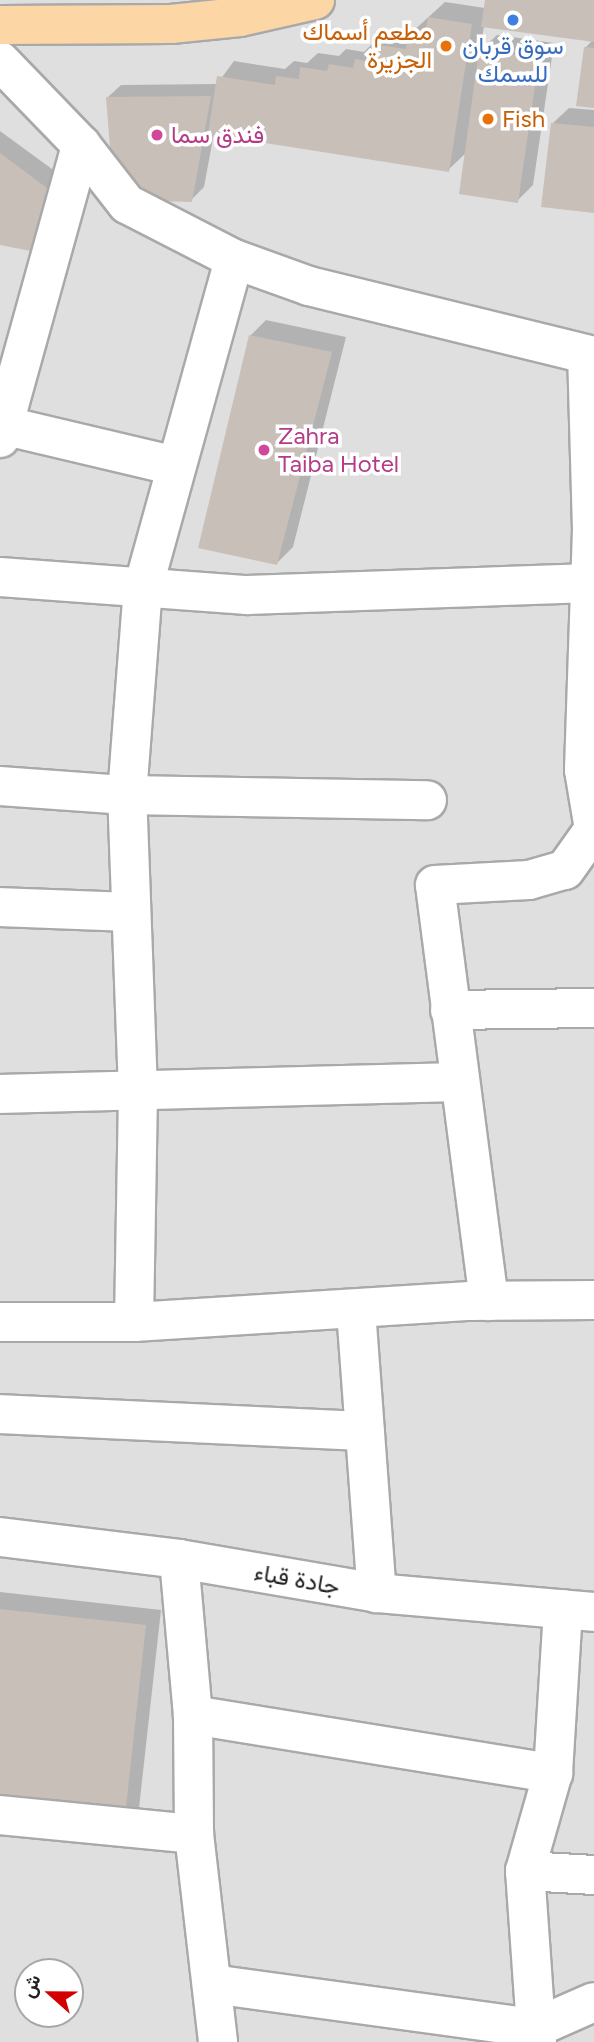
<!DOCTYPE html>
<meta charset="utf-8">
<style>
body{margin:0}
#map{position:relative;width:594px;height:2042px;overflow:hidden;background:#f2efe9;font-family:Figtree,Vazirmatn,sans-serif}
div>[style]{position:absolute}
[style*='--x']{left:calc(var(--x)*1px);top:calc(var(--y)*1px);width:calc(var(--w)*1px);rotate:calc(var(--a)*1deg)}
.residential>*{inset:0;background:#e0dfdf}
.shadow>*{inset:0;background:#0003}
.building>*{inset:0;background:#c7bfb8}
.roads{filter:drop-shadow(2px 0 #a9a9a9) drop-shadow(-2px 0 #a9a9a9) drop-shadow(0 2px #a9a9a9) drop-shadow(0 -2px #a9a9a9)}
.minor>*{height:38px;margin:-19px;padding:0 19px;transform-origin:19px;border-radius:19px;background:#fff}
.major>*{height:38px;margin:-19px;padding:0 19px;transform-origin:19px;border-radius:19px;background:#fcd6a4}
.dots>*{width:19px;height:19px;translate:-50% -50%;box-sizing:border-box;border:4px solid #fff;border-radius:50%}
span{translate:-50% -50%;white-space:nowrap;text-align:center;line-height:1.15;-webkit-text-stroke:7px #fff;paint-order:stroke}
.food-label{font-size:24px;color:#c56008}
.right{translate:-100% -50%;text-align:right}
.left{translate:0 -50%;text-align:left}
.shop-label{font-size:24px;color:#366cbe}
.hotel-label{font-size:24px;color:#b23c85}
.street-label{font-size:24px;color:#222}
.north{position:absolute;left:14px;top:1958px;width:70px;height:70px;box-sizing:border-box;background:#fff;border:2px solid #a7a7a7;border-radius:50%;rotate:291deg;font-size:19px;font-weight:700;line-height:28px;text-align:center;color:#222}
.north::after{content:'';display:block;margin:auto;width:24px;height:32px;background:#d40000;clip-path:polygon(50% 0,100% 100%,50% 72%,0 100%)}
</style>
<div id="map">
<div class="residential">
<div style="clip-path:polygon(evenodd,0 0,594px 0,594px 2042px,0 2042px,0 0,28px 1972px,70px 1972px,70px 2014px,28px 2014px,28px 1972px)"></div>
</div>
<div class="shadow">
<div style="clip-path:polygon(486px 0,594px 0,594px 106px,585px 48px,593px 40px,484px 26px,480px 51px,497px 35px,554px 43px,533px 185px,517px 201px,467px 152px,448px 170px,214px 133px,204px 187px,191px 200px,108px 97px,121px 85px,217px 84px,234px 61px,285px 69px,294px 61px,307px 63px,318px 53px,339px 56px,346px 49px,364px 52px,372px 44px,380px 46px,396px 30px,411px 33px,445px 2px,485px 8px)"></div>
<div style="clip-path:polygon(569px 108px,594px 110px,594px 211px,553px 123px)"></div>
<div style="clip-path:polygon(0 131px,67px 180px,0 243px)"></div>
<div style="clip-path:polygon(266px 320px,346px 337px,293px 547px,277px 563px,250px 336px)"></div>
<div style="clip-path:polygon(0 1592px,161px 1610px,139px 1808px,123px 1823px,0 1810px)"></div>
</div>
<div class="building">
<div style="clip-path:polygon(485px 0,594px 0,594px 42px,481px 27px)"></div>
<div style="clip-path:polygon(428px 17px,472px 24px,449px 172px,208px 134px,217px 76px,275px 85px,276px 76px,299px 79px,300px 67px,327px 71px,329px 64px,353px 68px,355px 59px,376px 63px,378px 45px,406px 49px,408px 33px,425px 36px)"></div>
<div style="clip-path:polygon(584px 47px,594px 48px,594px 108px,576px 106px)"></div>
<div style="clip-path:polygon(479px 50px,539px 58px,518px 203px,459px 194px)"></div>
<div style="clip-path:polygon(211px 96px,192px 202px,156px 201px,112px 173px,106px 97px)"></div>
<div style="clip-path:polygon(551px 123px,594px 127px,594px 213px,541px 207px)"></div>
<div style="clip-path:polygon(0 153px,55px 194px,41px 253px,0 245px)"></div>
<div style="clip-path:polygon(249px 335px,332px 352px,277px 565px,198px 548px)"></div>
<div style="clip-path:polygon(0 1609px,146px 1625px,124px 1825px,0 1812px)"></div>
</div>
<div class="roads">
<div class="minor">
<div style="--x:0;--y:61;--w:117;--a:46"></div>
<div style="--x:81;--y:145;--w:75;--a:52.1"></div>
<div style="--x:127;--y:204;--w:120;--a:27.2"></div>
<div style="--x:234;--y:259;--w:80;--a:19.8"></div>
<div style="--x:309;--y:286;--w:293;--a:13.8"></div>
<div style="--x:2;--y:425;--w:179;--a:13.3"></div>
<div style="--x:0;--y:438;--w:304;--a:-74.5"></div>
<div style="--x:0;--y:577;--w:248;--a:4.2"></div>
<div style="--x:247;--y:595;--w:344;--a:-2"></div>
<div style="--x:0;--y:786;--w:127;--a:4.1"></div>
<div style="--x:127;--y:795;--w:300;--a:1"></div>
<div style="--x:0;--y:907;--w:131;--a:2.2"></div>
<div style="--x:450;--y:1010;--w:144;--a:-0.8"></div>
<div style="--x:0;--y:1094;--w:458;--a:-1.5"></div>
<div style="--x:489;--y:1301;--w:419;--a:-97.4"></div>
<div style="--x:435;--y:885;--w:94;--a:-3"></div>
<div style="--x:529;--y:880;--w:37;--a:-16"></div>
<div style="--x:565;--y:870;--w:50;--a:-54.7"></div>
<div style="--x:594;--y:829;--w:60;--a:-99.6"></div>
<div style="--x:584;--y:770;--w:240;--a:-88.1"></div>
<div style="--x:592;--y:530;--w:175;--a:-91.6"></div>
<div style="--x:356;--y:1310;--w:284;--a:85.8"></div>
<div style="--x:0;--y:1322;--w:134;--a:0"></div>
<div style="--x:134;--y:1322;--w:337;--a:-3.6"></div>
<div style="--x:470;--y:1301;--w:124;--a:-0.5"></div>
<div style="--x:134;--y:1322;--w:231;--a:-89"></div>
<div style="--x:138;--y:1091;--w:296;--a:-92.1"></div>
<div style="--x:127;--y:795;--w:208;--a:-85.6"></div>
<div style="--x:143;--y:588;--w:341;--a:-74.5"></div>
<div style="--x:0;--y:1414;--w:365;--a:2.7"></div>
<div style="--x:0;--y:1537;--w:180;--a:7"></div>
<div style="--x:179;--y:1559;--w:201;--a:9.7"></div>
<div style="--x:377;--y:1593;--w:218;--a:5"></div>
<div style="--x:179;--y:1559;--w:157;--a:84.9"></div>
<div style="--x:193;--y:1715;--w:119;--a:89.5"></div>
<div style="--x:194;--y:1834;--w:209;--a:83.4"></div>
<div style="--x:193;--y:1715;--w:365;--a:9.2"></div>
<div style="--x:0;--y:1815;--w:195;--a:5.6"></div>
<div style="--x:525;--y:1871;--w:69;--a:3.3"></div>
<div style="--x:212;--y:1984;--w:326;--a:7.8"></div>
<div style="--x:535;--y:2028;--w:64;--a:-23.8"></div>
<div style="--x:537;--y:2042;--w:171;--a:-94"></div>
<div style="--x:525;--y:1871;--w:102;--a:-74.1"></div>
<div style="--x:553;--y:1773;--w:164;--a:-86.5"></div>
</div>
<div class="major">
<div style="--x:0;--y:25;--w:171;--a:-0.3"></div>
<div style="--x:171;--y:24;--w:69;--a:-5.8"></div>
<div style="--x:240;--y:17;--w:77;--a:-12.8"></div>
</div>
</div>
<div class="dots">
<div style="left:513px;top:20px;background:#3f7fe0"></div>
<div style="left:446px;top:46px;background:#e8710a"></div>
<div style="left:488px;top:119px;background:#e8710a"></div>
<div style="left:157px;top:135px;background:#d1479c"></div>
<div style="left:264px;top:450px;background:#d1479c"></div>
</div>
<div class="food-label">
<span class="right" style="left:432px;top:46px">مطعم أسماك<br>الجزيرة</span>
<span class="left" style="left:502px;top:119px">Fish</span>
</div>
<div class="shop-label">
<span style="left:513px;top:60px">سوق قربان<br>للسمك</span>
</div>
<div class="hotel-label">
<span class="left" style="left:171px;top:135px">فندق سما</span>
<span class="left" style="left:278px;top:450px">Zahra<br>Taiba Hotel</span>
</div>
<div class="street-label">
<span style="left:297px;top:1579px;rotate:10deg">جادة قباء</span>
</div>
<div class="north">ش</div>
</div>
